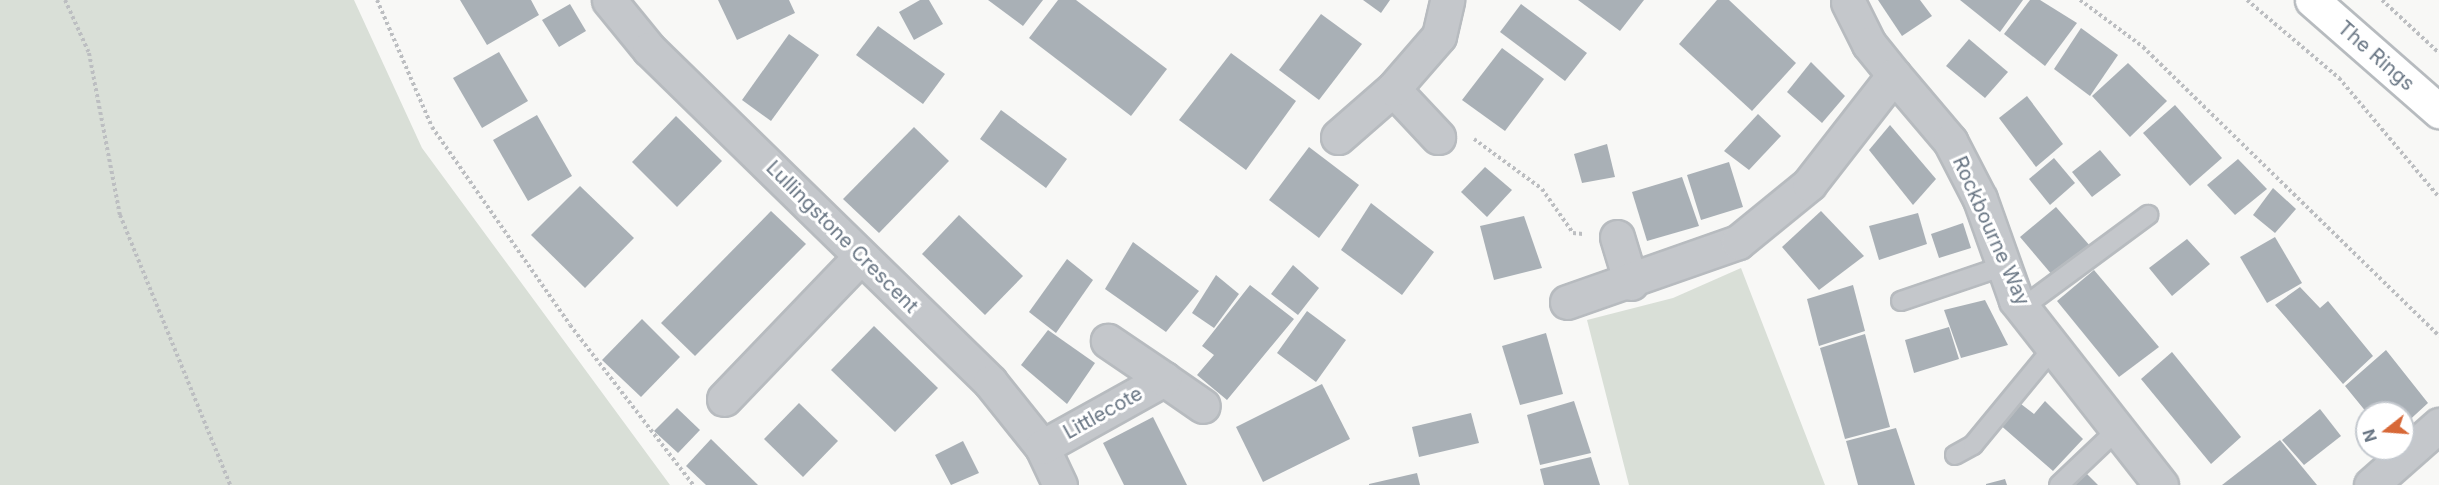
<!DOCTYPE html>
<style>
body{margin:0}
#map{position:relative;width:2439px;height:485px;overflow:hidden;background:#f8f8f6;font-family:Inter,sans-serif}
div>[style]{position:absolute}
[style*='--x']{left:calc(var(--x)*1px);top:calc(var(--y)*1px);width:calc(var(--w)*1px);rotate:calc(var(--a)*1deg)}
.green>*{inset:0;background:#d9dfd7}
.building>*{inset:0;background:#a9b0b6}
.path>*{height:4px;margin-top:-2px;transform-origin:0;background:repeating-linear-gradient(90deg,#bcbec1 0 3px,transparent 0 6px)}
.roads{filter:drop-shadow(2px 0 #b7bbbf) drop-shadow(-2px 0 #b7bbbf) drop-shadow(0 2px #b7bbbf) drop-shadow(0 -2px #b7bbbf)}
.lane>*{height:18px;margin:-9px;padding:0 9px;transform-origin:9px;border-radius:9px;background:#c4c7cb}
.street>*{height:33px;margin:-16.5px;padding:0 16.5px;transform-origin:16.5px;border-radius:16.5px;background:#c4c7cb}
.secondary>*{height:33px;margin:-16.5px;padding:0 16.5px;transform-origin:16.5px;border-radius:16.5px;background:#fff}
span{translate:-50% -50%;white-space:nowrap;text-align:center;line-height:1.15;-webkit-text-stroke:6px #fff;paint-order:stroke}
.street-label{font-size:20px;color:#697684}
.north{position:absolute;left:2355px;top:401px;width:60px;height:60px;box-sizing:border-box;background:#fff;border:2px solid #c3c8ce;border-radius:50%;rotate:253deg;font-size:16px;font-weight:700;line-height:24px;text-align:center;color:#697684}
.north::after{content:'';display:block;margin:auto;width:21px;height:27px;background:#d76837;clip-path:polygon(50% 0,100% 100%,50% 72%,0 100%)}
</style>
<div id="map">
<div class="green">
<div style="clip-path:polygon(0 0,354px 0,422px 148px,670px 485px,0 485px)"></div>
<div style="clip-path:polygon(1741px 268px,1825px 485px,1629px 485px,1587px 320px,1673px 298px)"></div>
</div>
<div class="building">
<div style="clip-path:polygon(460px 0,531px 0,539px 15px,487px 45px)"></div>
<div style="clip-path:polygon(718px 0,789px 0,795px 13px,737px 40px)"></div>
<div style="clip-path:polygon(920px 0,929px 0,943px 24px,914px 40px,899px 12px)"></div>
<div style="clip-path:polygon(988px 0,1043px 0,1023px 26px)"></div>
<div style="clip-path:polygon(1058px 0,1076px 0,1167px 69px,1131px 116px,1029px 38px)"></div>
<div style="clip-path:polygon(1363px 0,1390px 0,1381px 13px)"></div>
<div style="clip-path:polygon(1578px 0,1644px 0,1620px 31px)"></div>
<div style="clip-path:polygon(1717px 0,1729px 0,1796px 63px,1752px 111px,1679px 44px)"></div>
<div style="clip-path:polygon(1878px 0,1920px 0,1932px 16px,1902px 36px)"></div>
<div style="clip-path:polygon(1960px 0,2023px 0,2000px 32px)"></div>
<div style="clip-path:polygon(2030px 0,2040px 0,2077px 23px,2045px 66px,2004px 34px)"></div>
<div style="clip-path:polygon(570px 4px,586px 31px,559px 47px,542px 20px)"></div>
<div style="clip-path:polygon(1521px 4px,1587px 53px,1565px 81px,1500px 32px)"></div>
<div style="clip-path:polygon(1321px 14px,1362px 44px,1319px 100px,1279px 70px)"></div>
<div style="clip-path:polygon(878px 26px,945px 74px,923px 104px,856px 55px)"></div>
<div style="clip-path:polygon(2081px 28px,2118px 55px,2090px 96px,2054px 69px)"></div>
<div style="clip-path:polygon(789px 34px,819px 55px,771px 121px,742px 100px)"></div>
<div style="clip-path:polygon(1969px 39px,2008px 72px,1985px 98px,1946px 66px)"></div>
<div style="clip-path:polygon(1502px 48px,1544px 79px,1505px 131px,1462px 100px)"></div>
<div style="clip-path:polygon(499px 52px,528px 101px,482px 128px,453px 78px)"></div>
<div style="clip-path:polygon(1231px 53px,1296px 101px,1246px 170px,1179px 120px)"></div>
<div style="clip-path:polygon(1811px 62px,1845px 96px,1822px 123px,1787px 92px)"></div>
<div style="clip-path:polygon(2128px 63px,2167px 101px,2130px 137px,2092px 96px)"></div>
<div style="clip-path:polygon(2027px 96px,2063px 144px,2036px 167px,1999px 118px)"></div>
<div style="clip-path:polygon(2175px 105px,2222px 158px,2190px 186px,2143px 133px)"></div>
<div style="clip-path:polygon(1001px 110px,1067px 159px,1046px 188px,980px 139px)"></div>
<div style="clip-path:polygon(1758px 114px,1781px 136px,1749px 170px,1724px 151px)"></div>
<div style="clip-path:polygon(537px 115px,572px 176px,528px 201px,493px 140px)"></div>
<div style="clip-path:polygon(676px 116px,722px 161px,677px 207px,632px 162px)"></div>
<div style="clip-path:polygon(1890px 125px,1936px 179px,1913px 205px,1869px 150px)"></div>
<div style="clip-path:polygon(914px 127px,949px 161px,879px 233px,843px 199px)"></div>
<div style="clip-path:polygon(1607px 144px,1615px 177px,1582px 183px,1574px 154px)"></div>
<div style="clip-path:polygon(1309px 147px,1359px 185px,1319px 238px,1269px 200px)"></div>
<div style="clip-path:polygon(2100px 150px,2121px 175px,2092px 197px,2072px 172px)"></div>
<div style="clip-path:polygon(2054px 158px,2075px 183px,2050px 205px,2029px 179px)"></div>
<div style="clip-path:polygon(2238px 159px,2267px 189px,2235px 215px,2207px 185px)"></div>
<div style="clip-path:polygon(1729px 162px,1743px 207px,1701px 220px,1687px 175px)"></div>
<div style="clip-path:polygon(1485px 167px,1512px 190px,1487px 217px,1461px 192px)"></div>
<div style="clip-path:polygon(1682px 177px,1699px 226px,1647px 241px,1632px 192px)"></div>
<div style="clip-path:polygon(580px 186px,634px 238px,585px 288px,531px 235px)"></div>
<div style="clip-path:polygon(2273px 188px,2296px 209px,2275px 233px,2253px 215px)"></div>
<div style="clip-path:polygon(1371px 203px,1434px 252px,1402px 295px,1341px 250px)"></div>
<div style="clip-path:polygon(2056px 207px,2091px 247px,2053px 276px,2020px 237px)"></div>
<div style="clip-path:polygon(771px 211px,806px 244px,695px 356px,661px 323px)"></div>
<div style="clip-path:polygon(1821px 211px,1864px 256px,1819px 290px,1782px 247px)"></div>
<div style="clip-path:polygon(1918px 213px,1927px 244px,1879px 260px,1869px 226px)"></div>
<div style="clip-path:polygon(959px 215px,1023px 276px,985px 315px,922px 254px)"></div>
<div style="clip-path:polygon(1524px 216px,1542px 268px,1494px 280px,1480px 226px)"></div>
<div style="clip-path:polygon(1963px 223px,1971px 248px,1939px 258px,1931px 234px)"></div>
<div style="clip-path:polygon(2275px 237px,2302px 283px,2267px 303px,2240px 257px)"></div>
<div style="clip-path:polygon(2187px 239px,2210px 264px,2172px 296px,2149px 268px)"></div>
<div style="clip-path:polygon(1133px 242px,1199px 291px,1166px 332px,1105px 289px)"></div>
<div style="clip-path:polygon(1067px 259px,1093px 280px,1056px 333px,1029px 312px)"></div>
<div style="clip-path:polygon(1293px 265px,1319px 288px,1298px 315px,1271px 294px)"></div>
<div style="clip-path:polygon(2094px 270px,2159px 347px,2119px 377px,2057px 301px)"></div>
<div style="clip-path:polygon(1216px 275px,1239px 294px,1214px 328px,1192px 313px)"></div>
<div style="clip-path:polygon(1250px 285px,1294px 319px,1227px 400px,1197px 375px,1214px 355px,1202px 346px)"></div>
<div style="clip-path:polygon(1853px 285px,1865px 331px,1819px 346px,1807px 299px)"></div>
<div style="clip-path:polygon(2300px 287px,2320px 308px,2328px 301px,2373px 356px,2343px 384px,2275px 305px)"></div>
<div style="clip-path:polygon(1985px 300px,2008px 345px,1961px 358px,1944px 310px)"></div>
<div style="clip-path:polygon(1307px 311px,1346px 340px,1316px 382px,1277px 353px)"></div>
<div style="clip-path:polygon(642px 319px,680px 357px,641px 397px,602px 360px)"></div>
<div style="clip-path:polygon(874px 326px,938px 388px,895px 432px,831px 370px)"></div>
<div style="clip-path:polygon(1949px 327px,1959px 359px,1914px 373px,1905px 340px)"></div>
<div style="clip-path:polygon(1048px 330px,1095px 363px,1067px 404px,1021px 365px)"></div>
<div style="clip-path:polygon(1546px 333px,1563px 394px,1520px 405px,1502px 346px)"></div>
<div style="clip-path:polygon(1865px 334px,1890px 427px,1845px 439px,1820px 348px)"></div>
<div style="clip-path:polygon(2386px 350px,2428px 403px,2403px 426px,2403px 413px,2367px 413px,2345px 386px)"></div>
<div style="clip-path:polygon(2172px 352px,2241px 437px,2211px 464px,2141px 379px)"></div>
<div style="clip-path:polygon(1322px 384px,1350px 439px,1263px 482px,1236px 427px)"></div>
<div style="clip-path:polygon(1574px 401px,1591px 453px,1540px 465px,1527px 415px)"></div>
<div style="clip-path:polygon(2045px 401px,2083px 439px,2053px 471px,1998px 423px,2021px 404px,2034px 414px)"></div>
<div style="clip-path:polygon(799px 403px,838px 441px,803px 477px,764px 439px)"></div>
<div style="clip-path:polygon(677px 408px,700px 430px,678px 453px,654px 431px)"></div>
<div style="clip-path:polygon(2320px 409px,2341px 436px,2304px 465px,2282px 440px)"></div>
<div style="clip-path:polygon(1471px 413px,1479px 443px,1419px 457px,1412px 427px)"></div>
<div style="clip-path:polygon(1153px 417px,1187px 485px,1124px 485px,1103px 443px)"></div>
<div style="clip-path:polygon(1896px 428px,1915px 485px,1858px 485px,1846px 441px)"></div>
<div style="clip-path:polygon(711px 439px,758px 485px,706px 485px,686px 466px)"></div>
<div style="clip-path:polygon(2280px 440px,2317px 485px,2222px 485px)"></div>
<div style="clip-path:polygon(963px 441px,979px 473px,951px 485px,935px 455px)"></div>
<div style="clip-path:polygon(1591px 457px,1600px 485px,1544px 485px,1540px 469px)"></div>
<div style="clip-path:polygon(2083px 470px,2098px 485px,2070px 485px)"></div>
<div style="clip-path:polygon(1417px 473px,1420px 485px,1369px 485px,1369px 484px)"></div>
<div style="clip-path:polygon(2005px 479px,2007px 485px,1986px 485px,1986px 484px)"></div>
</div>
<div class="path">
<div style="--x:65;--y:0;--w:58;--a:65.6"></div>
<div style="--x:89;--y:53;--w:165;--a:79.2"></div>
<div style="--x:120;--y:215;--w:292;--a:67.8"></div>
<div style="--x:377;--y:0;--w:138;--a:66.6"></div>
<div style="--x:432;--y:127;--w:241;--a:55.1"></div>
<div style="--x:570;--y:325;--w:202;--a:52.4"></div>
<div style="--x:2080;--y:0;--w:79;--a:36.7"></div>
<div style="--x:2143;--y:47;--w:414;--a:44.3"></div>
<div style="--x:2247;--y:0;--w:121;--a:40.3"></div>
<div style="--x:2339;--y:78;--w:155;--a:50"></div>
<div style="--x:2382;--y:0;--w:78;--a:42.9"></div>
<div style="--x:1474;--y:139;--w:84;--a:36.3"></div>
<div style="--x:1542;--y:189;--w:54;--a:54.8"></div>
<div style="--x:1573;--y:233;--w:10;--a:6"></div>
</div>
<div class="roads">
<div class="lane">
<div style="--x:1901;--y:301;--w:109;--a:-18.8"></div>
<div style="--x:2022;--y:308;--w:157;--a:-36.4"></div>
<div style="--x:1955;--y:455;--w:21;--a:-29"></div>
<div style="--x:1973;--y:445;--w:126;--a:-50.5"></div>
<div style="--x:2059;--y:485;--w:81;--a:-43.5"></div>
</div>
<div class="street">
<div style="--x:609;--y:0;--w:63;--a:50.8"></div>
<div style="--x:649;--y:49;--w:477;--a:44.3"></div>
<div style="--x:990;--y:382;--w:83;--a:51.3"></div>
<div style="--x:1042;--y:447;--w:42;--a:64.7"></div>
<div style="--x:1848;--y:2;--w:47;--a:63.4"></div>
<div style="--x:1869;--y:44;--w:40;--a:51"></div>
<div style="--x:1393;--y:89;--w:66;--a:46.8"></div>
<div style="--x:1338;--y:137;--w:73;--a:-41.1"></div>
<div style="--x:1393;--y:89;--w:70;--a:-49"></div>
<div style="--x:1439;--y:36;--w:37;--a:-77"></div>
<div style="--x:1617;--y:237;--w:48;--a:73.1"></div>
<div style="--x:1567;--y:302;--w:181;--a:-19.3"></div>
<div style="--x:1738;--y:242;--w:92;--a:-39.2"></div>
<div style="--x:1809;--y:184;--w:138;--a:-52.1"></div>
<div style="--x:1894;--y:75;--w:87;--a:49.7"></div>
<div style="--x:1950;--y:141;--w:65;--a:62.7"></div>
<div style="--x:1980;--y:199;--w:107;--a:70.4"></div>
<div style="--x:2016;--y:300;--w:235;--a:51.9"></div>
<div style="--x:1164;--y:379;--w:47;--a:34.7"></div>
<div style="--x:724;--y:399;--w:197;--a:-46.2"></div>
<div style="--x:1042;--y:447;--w:140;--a:-29.1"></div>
<div style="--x:1164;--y:379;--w:68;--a:-145.8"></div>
<div style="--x:2371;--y:485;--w:91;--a:-41.4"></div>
</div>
<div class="secondary">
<div style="--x:2312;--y:0;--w:169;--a:41.2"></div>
</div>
</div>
<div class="street-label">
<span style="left:2376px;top:56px;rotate:41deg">The Rings</span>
<span style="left:1991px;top:231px;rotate:66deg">Rockbourne Way</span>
<span style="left:842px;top:237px;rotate:45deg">Lullingstone Crescent</span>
<span style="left:1103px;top:413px;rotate:-29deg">Littlecote</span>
</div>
<div class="north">N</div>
</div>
